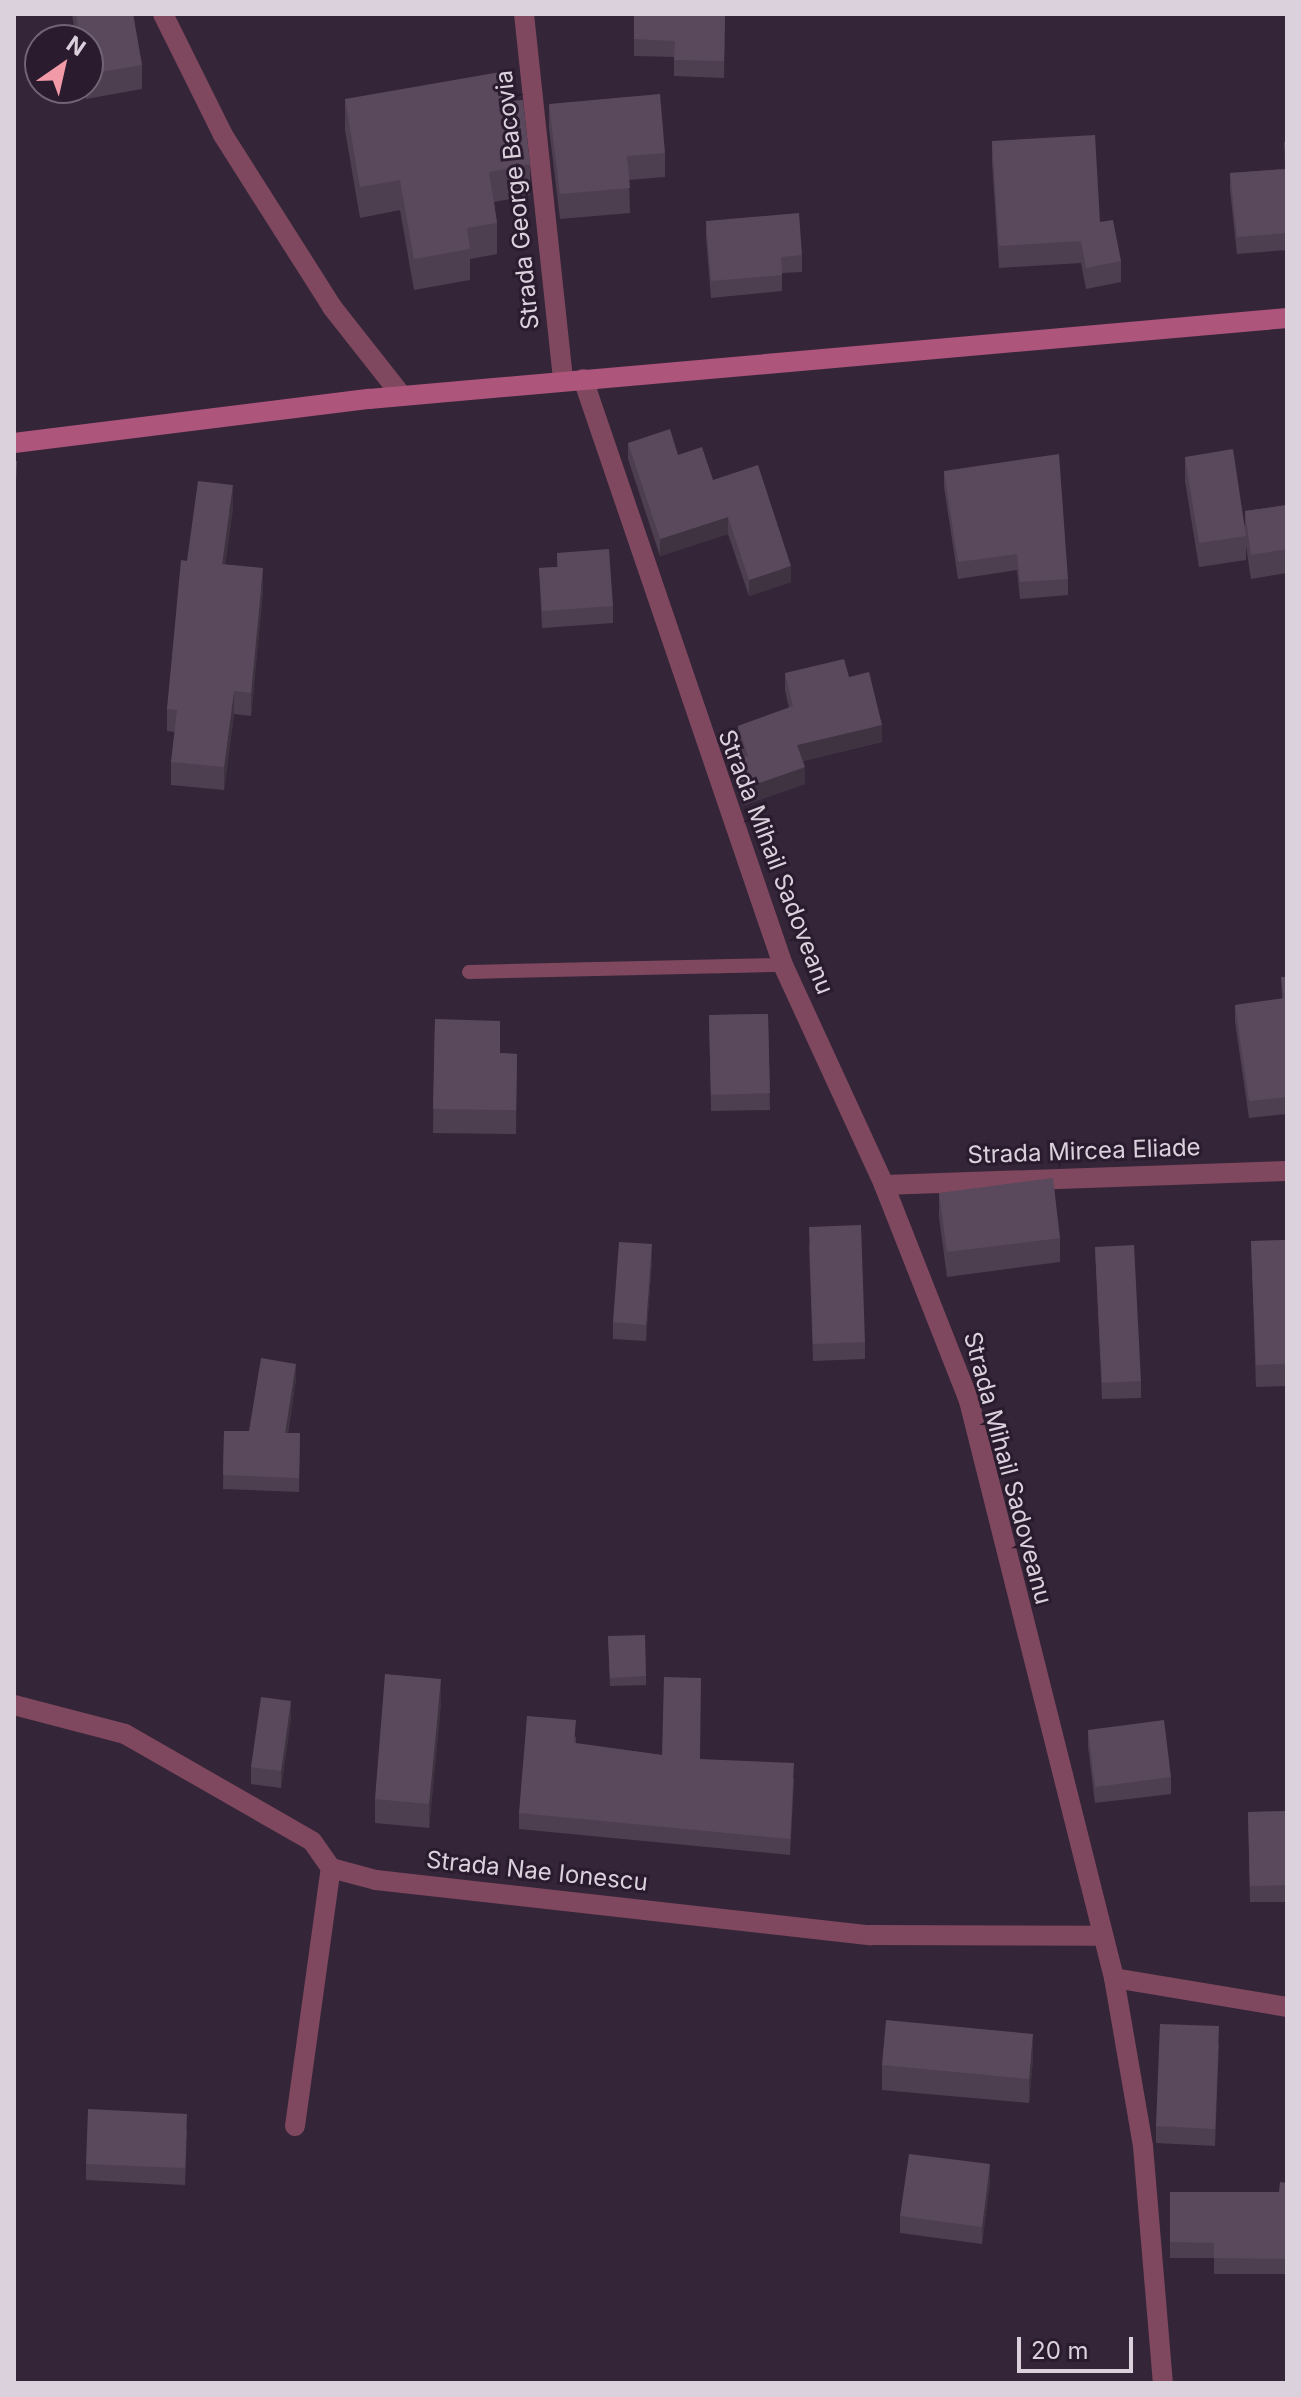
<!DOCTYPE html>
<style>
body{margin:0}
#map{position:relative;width:1301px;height:2397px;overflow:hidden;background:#342538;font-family:Inter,sans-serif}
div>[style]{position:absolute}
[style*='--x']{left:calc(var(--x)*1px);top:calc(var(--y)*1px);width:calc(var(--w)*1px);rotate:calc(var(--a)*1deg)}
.service>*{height:14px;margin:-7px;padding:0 7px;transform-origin:7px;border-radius:7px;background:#7f485e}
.minor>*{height:20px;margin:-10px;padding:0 10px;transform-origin:10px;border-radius:10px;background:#7f485e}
.secondary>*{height:20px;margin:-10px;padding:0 10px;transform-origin:10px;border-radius:10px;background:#ad557b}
.wall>*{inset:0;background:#4d3f50}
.shaded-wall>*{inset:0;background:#3f3341}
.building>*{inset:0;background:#5a495d}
span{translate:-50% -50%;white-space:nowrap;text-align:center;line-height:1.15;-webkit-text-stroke:6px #2a1c2e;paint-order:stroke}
.street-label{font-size:24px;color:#dbd1dd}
.frame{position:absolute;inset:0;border:16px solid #dbd1dd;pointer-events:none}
.north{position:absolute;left:24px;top:24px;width:80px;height:80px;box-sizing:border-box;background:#2a1c2e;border:2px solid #716474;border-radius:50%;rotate:34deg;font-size:22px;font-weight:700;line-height:32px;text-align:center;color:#dbd1dd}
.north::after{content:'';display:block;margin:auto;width:28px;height:36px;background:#f39aa8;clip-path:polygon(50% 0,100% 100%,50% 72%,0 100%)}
.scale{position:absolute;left:1017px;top:2337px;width:116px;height:36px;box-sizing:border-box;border:4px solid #dbd1dd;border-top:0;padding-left:10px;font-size:24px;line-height:28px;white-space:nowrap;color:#dbd1dd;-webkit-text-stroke:6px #2a1c2e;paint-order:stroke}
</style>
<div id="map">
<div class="service">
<div style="--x:469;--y:972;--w:314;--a:-1.3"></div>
</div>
<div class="minor">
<div style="--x:163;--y:14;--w:135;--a:63.6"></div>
<div style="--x:223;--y:135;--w:204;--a:57.6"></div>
<div style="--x:332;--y:307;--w:113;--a:51.8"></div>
<div style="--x:524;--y:14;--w:369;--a:83.9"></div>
<div style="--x:583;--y:379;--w:619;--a:71.16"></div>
<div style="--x:783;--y:965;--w:242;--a:65.3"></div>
<div style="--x:884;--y:1185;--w:232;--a:68.5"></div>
<div style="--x:969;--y:1401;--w:595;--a:75.89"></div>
<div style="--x:1114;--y:1978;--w:170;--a:80.2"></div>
<div style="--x:1143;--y:2146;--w:238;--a:85.2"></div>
<div style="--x:884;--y:1185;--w:403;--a:-2"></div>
<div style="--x:14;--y:1705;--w:115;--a:14.6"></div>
<div style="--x:125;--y:1734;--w:215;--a:29.8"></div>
<div style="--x:312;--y:1841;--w:33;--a:55"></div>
<div style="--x:331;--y:1868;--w:47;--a:14.9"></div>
<div style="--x:376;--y:1880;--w:497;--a:6.4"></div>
<div style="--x:870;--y:1935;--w:232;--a:0.2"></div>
<div style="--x:1114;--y:1978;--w:175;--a:9.5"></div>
<div style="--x:295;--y:2126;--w:260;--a:-82.1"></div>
</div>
<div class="secondary">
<div style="--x:14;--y:443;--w:358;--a:-7.1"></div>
<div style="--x:369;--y:399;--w:922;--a:-5.04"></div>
</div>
<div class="wall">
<div style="clip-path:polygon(72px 14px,133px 14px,142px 65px,142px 89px,86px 99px,84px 88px,88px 88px,88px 40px,76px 40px)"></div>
<div style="clip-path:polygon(634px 14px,725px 14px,724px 78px,674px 76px,674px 57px,634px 56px)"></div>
<div style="clip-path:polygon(345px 99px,530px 164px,530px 195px,494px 202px,497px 223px,497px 254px,470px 259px,470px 280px,414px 290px,400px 210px,360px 218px,345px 130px)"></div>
<div style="clip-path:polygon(549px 104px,665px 153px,665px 177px,629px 180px,630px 213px,560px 219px,549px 128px)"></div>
<div style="clip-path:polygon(992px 141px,1100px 222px,1121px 261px,1121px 282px,1086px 289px,1081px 263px,999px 268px,992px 162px)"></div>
<div style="clip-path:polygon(1284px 142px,1287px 142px,1287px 250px,1237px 254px,1230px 190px,1230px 173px,1285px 169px)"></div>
<div style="clip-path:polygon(706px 221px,802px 255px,802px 272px,782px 273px,782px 291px,711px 298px,706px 237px)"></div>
<div style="clip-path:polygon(628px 443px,678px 455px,713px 480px,791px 582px,749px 596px,728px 534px,660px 556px,628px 459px)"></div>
<div style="clip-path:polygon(1185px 457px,1245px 526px,1245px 511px,1287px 505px,1287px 573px,1251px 579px,1246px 546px,1246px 560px,1199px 567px,1185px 481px)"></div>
<div style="clip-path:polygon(944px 471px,1068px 579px,1068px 595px,1020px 599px,1017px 570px,958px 579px,944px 487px)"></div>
<div style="clip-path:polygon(233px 508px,225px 565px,263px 591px,251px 716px,234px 714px,224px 790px,171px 785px,171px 762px,175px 732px,167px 731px,167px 709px,187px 561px)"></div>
<div style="clip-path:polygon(557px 553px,613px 606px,613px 623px,542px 628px,539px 568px,557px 567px)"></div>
<div style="clip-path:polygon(785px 673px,849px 677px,882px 742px,803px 761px,805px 784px,742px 806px,733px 778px,733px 761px,743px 758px,738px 742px,738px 726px,789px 708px,785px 690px)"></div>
<div style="clip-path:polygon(1281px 977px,1287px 977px,1287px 1114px,1249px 1118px,1235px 1022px,1235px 1005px,1282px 999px)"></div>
<div style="clip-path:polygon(768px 1014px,770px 1110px,711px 1111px,709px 1015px)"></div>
<div style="clip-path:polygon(435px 1019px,500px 1053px,517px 1054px,516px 1134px,433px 1133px)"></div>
<div style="clip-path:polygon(939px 1193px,1060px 1238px,1060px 1262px,947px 1277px,939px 1217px)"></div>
<div style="clip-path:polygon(1287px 1240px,1287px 1386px,1256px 1387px,1251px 1241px)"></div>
<div style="clip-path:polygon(809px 1244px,865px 1342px,865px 1359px,813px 1361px)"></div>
<div style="clip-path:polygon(1095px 1247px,1141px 1381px,1141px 1398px,1102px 1399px)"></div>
<div style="clip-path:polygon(652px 1261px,646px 1341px,613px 1339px,613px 1322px)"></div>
<div style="clip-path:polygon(296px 1379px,288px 1433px,300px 1433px,299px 1492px,223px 1489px,224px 1431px,249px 1431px)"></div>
<div style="clip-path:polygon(608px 1636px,646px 1676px,646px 1685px,610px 1686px)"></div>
<div style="clip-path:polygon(441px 1703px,429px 1828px,375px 1823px,375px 1799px)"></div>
<div style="clip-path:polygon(291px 1718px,281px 1788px,251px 1784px,251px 1767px)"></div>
<div style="clip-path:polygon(1088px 1730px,1171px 1777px,1171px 1794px,1095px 1803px,1088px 1746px)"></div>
<div style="clip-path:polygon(576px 1736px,576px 1743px,662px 1755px,700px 1759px,794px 1779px,790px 1855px,519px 1829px,519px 1813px)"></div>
<div style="clip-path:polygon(1287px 1811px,1287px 1902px,1250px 1902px,1248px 1812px)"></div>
<div style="clip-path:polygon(1219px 2042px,1215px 2146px,1156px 2143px,1156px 2126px)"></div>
<div style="clip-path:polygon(1033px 2058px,1029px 2103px,882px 2090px,882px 2065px)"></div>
<div style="clip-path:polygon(187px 2130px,185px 2185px,86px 2180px,86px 2164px)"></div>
<div style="clip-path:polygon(990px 2181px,982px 2244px,900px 2233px,900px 2216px)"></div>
<div style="clip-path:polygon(1287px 2183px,1287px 2274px,1214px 2274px,1214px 2258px,1170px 2258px,1170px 2192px,1279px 2192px)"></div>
</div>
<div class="shaded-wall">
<div style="clip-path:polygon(233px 485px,233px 508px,222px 587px,222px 564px)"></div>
<div style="clip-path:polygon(728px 517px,728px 534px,660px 556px,660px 539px)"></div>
<div style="clip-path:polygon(791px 566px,791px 582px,749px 596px,749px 580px)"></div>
<div style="clip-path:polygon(263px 568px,263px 591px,251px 716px,251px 693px)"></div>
<div style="clip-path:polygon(234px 691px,234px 714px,224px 790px,224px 767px)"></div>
<div style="clip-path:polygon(882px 725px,882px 742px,797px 762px,797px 745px)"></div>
<div style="clip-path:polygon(805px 767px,805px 784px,742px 806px,742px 789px)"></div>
<div style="clip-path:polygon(652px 1244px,652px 1261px,646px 1341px,646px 1325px)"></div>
<div style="clip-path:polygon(296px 1364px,296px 1379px,285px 1447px,285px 1433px)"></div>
<div style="clip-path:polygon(441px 1679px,441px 1703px,429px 1828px,429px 1804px)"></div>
<div style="clip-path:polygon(291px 1701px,291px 1718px,281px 1788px,281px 1771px)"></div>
<div style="clip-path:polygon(1033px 2034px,1033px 2058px,1029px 2103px,1029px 2079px)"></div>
<div style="clip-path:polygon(990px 2164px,990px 2181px,982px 2244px,982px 2227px)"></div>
</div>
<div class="building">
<div style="clip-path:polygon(76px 14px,133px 14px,142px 65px,88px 74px,88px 40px,80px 40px)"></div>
<div style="clip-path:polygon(634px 14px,725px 14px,724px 61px,674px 60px,675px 41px,634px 39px)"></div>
<div style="clip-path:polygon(506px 71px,511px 101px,523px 100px,530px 164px,489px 172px,497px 223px,467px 228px,470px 249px,414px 259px,400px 180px,360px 187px,345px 99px)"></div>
<div style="clip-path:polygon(660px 94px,665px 153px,627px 156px,630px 188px,560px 194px,549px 104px)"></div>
<div style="clip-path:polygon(1095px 135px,1100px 222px,1113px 220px,1121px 261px,1086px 268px,1081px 241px,999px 246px,992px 141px)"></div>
<div style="clip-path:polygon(1284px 142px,1287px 142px,1287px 233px,1237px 237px,1230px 173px,1287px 169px)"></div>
<div style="clip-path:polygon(799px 213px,802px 255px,781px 257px,782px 275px,711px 281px,706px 221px)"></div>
<div style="clip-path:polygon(670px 429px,678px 455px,702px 447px,713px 480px,758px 465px,791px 566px,749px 580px,728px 517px,660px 539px,628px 443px)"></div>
<div style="clip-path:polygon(1233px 449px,1246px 536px,1199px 543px,1185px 457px)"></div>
<div style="clip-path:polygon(1059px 454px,1068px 579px,1020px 582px,1017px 554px,958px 562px,944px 471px)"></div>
<div style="clip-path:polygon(14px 461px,17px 461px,14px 523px)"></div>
<div style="clip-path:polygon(198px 481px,233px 485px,222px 564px,263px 568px,251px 693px,234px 691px,224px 767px,171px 762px,177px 710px,167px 709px,181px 560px,187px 561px)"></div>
<div style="clip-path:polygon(1287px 505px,1287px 549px,1251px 555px,1245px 511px)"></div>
<div style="clip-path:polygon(609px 549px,613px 606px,542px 611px,539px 568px,558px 567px,557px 553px)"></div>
<div style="clip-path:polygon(844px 659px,849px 677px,869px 672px,882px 725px,797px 745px,805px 767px,742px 789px,733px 761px,748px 756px,738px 726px,793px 706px,785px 673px)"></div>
<div style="clip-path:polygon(1281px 977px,1287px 977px,1287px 1097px,1249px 1101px,1235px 1005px,1284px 998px)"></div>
<div style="clip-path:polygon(768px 1014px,770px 1093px,711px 1095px,709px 1015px)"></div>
<div style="clip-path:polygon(435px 1019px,500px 1021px,500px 1053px,517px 1054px,516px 1110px,433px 1109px)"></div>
<div style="clip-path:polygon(1053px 1178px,1060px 1238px,947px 1252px,939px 1193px)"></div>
<div style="clip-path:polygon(861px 1225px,865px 1342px,813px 1344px,809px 1227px)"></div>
<div style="clip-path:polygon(1287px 1240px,1287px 1364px,1256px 1365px,1251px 1241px)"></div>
<div style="clip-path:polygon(619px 1242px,652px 1244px,646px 1325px,613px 1322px)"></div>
<div style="clip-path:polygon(1134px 1245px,1141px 1381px,1102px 1383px,1095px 1247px)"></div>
<div style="clip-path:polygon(261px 1358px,296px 1364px,285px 1433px,300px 1433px,299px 1478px,223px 1475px,224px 1431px,249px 1431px)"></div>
<div style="clip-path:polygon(645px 1635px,646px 1676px,610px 1678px,608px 1636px)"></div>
<div style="clip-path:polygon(385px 1674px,441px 1679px,429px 1804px,375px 1799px)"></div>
<div style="clip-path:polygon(664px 1677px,701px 1678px,700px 1759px,794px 1763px,790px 1839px,519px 1813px,527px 1716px,576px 1720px,574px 1743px,662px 1755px)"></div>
<div style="clip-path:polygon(261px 1697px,291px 1701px,281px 1771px,251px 1767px)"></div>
<div style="clip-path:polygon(1164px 1720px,1171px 1777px,1095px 1787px,1088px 1730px)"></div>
<div style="clip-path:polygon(1287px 1811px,1287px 1885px,1250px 1886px,1248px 1812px)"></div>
<div style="clip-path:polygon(886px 2020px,1033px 2034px,1029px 2079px,882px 2065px)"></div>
<div style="clip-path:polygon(1160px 2024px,1219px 2026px,1215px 2129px,1156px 2126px)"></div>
<div style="clip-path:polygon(88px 2109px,187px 2114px,185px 2168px,86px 2164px)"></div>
<div style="clip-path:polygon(909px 2154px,990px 2164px,982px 2227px,900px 2216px)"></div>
<div style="clip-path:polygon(1280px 2182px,1287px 2183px,1287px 2259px,1214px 2258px,1214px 2243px,1170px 2242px,1170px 2192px,1279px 2192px)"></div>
</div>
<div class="street-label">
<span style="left:517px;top:200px;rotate:-96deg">Strada George Bacovia</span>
<span style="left:776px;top:862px;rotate:69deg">Strada Mihail Sadoveanu</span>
<span style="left:1084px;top:1151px;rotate:-2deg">Strada Mircea Eliade</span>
<span style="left:1008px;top:1468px;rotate:75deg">Strada Mihail Sadoveanu</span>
<span style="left:537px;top:1871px;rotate:6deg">Strada Nae Ionescu</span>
</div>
<div class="frame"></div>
<div class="north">N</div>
<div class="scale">20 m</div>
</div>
